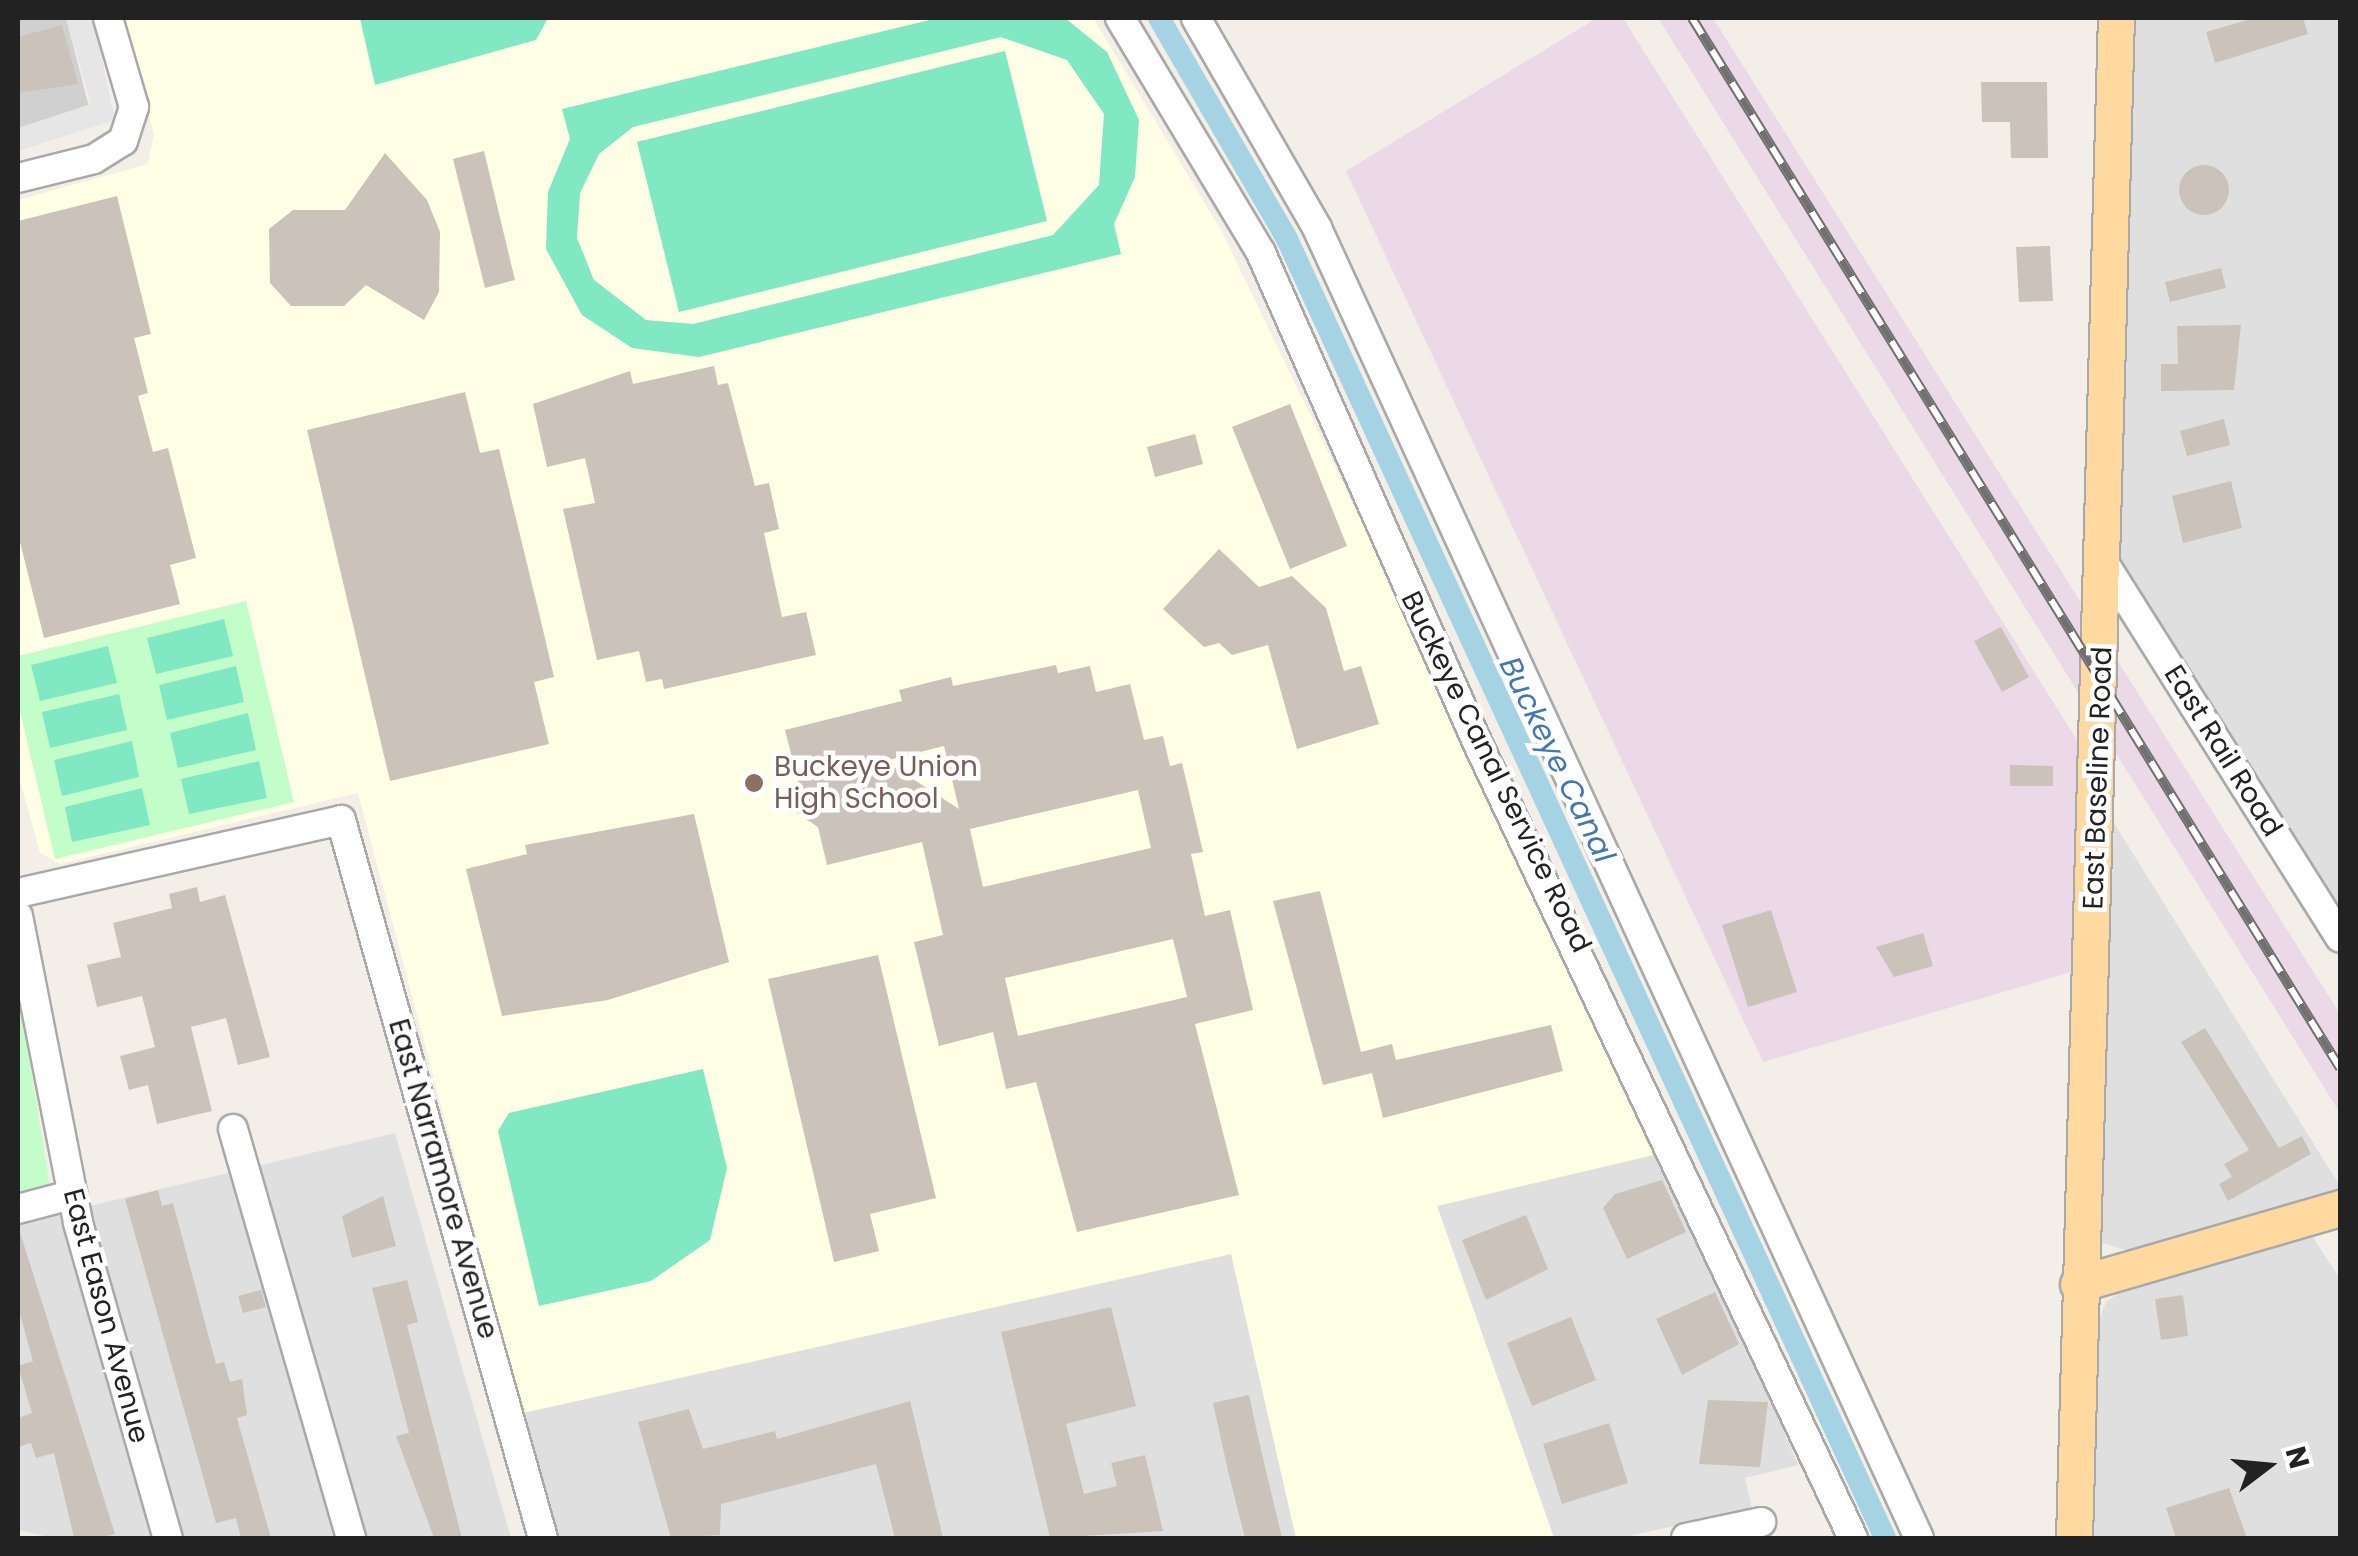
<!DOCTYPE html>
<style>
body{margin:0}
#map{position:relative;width:2358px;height:1556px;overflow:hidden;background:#f3efe8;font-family:Poppins,sans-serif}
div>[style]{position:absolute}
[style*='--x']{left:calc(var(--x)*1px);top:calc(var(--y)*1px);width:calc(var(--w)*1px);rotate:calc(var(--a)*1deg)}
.residential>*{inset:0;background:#e0dfdf}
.industrial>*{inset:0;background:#ecd9e8}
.education>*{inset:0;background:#feffe4}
.religious>*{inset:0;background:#d0d0d0}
.park>*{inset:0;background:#c3feca}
.pitch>*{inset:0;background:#80e8c3}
.parking>*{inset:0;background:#e6e6e6}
.canal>*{height:22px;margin:-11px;padding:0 11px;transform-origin:11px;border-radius:11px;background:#a5d3e4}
.building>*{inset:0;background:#cbc2ba}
.round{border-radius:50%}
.roads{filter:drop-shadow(2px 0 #a9a9a9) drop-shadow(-2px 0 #a9a9a9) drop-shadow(0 2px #a9a9a9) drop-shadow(0 -2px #a9a9a9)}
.minor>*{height:28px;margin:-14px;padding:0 14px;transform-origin:14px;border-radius:14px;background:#fff}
.major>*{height:35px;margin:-17.5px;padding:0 17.5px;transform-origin:17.5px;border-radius:17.5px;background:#ffd9a0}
.rail>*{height:10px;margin-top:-5px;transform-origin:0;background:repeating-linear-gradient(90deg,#fff 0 19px,#707070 0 38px);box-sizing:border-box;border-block:2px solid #707070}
.dots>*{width:28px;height:28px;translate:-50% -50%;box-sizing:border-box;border:5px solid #fff;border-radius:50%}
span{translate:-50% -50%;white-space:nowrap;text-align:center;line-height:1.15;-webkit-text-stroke:9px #fff;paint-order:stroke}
.street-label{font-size:28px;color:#222}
.education-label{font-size:28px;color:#785e54}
.left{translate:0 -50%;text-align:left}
.water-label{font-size:30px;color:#4177b3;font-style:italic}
.frame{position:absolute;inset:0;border:20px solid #222;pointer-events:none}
.north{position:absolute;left:2218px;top:1416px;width:100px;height:100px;-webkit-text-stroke:8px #fff;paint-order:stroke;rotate:74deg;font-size:28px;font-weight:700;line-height:40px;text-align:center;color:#222}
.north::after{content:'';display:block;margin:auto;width:35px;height:45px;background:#222;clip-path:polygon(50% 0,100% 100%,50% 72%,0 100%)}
</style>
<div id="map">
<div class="residential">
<div style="clip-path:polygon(2131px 18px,2340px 18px,2340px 906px,2120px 560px)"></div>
<div style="clip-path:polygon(2114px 823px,2340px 1186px,2340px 1191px,2132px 1252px,2099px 1242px)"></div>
<div style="clip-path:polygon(395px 1133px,511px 1538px,53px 1538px,18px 1530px,18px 1223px)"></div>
<div style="clip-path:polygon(1666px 1152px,1798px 1465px,1745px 1478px,1752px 1509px,1620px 1538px,1554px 1538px,1437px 1206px)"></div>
<div style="clip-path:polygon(2309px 1231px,2340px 1279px,2340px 1538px,2093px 1538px,2097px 1325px,2106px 1302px,2131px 1284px)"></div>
<div style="clip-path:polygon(1232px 1254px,1296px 1538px,559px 1538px,523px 1413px)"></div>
</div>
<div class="industrial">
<div style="clip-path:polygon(1597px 18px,1623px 18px,2082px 748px,2075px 971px,1763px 1062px,1346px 171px)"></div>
<div style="clip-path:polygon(1658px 18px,1713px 18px,2340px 1014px,2340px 1113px)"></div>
</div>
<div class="education">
<div style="clip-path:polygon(121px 18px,1093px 18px,1221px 230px,1666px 1152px,1437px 1206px,1554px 1538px,1296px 1538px,1231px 1254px,523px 1413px,358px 793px,60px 864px,40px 853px,18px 773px,18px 200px,148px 164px,154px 134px)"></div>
</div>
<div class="religious">
<div style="clip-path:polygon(18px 18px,66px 18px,89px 107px,18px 128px)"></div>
</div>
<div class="park">
<div style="clip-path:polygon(246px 601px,294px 802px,55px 859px,18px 703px,18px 656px)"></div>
<div style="clip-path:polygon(18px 991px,51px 1193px,18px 1201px)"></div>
</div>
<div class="pitch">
<div style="clip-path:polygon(360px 18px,548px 18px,536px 40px,375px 85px)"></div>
<div style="clip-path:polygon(evenodd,938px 18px,1065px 18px,1107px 52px,1139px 120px,1135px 177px,1114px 224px,1121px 254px,699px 357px,632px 348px,582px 315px,546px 249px,548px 192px,570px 139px,562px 109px,938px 18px,1001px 37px,1067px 60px,1104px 114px,1099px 185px,1053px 235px,693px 324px,646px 320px,594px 280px,577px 238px,580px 193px,599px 154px,633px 127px,1001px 37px)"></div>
<div style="clip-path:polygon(1005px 51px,1047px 221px,679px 312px,637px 142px)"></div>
<div style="clip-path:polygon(224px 619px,233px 656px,156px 674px,147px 638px)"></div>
<div style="clip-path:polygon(108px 646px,117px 683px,40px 701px,31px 665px)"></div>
<div style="clip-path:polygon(236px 666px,244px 702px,167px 720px,159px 685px)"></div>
<div style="clip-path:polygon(119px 694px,127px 730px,50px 748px,42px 712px)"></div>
<div style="clip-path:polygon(248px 713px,256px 750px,178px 768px,170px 733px)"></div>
<div style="clip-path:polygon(132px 741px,139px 777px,62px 796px,54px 760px)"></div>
<div style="clip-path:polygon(259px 761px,267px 798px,189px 814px,181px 779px)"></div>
<div style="clip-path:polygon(142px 788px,150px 825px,72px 842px,65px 807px)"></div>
<div style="clip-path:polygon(703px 1069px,727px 1168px,710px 1240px,651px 1281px,539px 1306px,498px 1131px,509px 1113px)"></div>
</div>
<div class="parking">
<div style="clip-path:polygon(66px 18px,93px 18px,115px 120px,18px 151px,18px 128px,91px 104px)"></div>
</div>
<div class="canal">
<div style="--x:1159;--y:18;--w:255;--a:59.9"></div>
<div style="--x:1287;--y:239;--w:1430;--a:65.28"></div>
</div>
<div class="building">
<div style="clip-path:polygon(2254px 18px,2303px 18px,2308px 34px,2215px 63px,2206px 32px)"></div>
<div style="clip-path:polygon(62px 25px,78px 84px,18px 93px,18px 37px)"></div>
<div style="clip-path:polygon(1981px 82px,2047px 82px,2048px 158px,2011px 158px,2010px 122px,1982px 122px)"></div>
<div style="clip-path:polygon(484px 151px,515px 280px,485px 288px,453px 159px)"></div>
<div style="clip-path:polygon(385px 153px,427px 200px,440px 232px,439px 292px,424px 320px,366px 285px,344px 306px,291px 306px,270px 283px,269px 229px,293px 210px,345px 210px)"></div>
<div class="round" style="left:2179px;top:165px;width:50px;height:50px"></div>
<div style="clip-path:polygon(117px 196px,151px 334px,134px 338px,148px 393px,138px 396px,153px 452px,168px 448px,196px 558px,170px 565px,180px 604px,44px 638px,18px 534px,18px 221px)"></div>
<div style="clip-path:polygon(2050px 246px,2053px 301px,2019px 302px,2016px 247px)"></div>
<div style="clip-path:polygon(2221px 268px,2226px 288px,2170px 302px,2165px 282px)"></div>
<div style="clip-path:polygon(2241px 325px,2234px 390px,2161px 391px,2161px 364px,2178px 364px,2177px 326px)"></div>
<div style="clip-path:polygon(714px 366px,718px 385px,728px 383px,755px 486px,769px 483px,779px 529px,764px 533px,782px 617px,806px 612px,816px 655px,664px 689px,662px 679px,646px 682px,639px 651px,597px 660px,563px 509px,595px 503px,585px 458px,547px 467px,533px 404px,630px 371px,633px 384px)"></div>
<div style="clip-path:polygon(465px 392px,480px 453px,499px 449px,540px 617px,554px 677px,534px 682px,549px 744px,390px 781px,307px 430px)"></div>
<div style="clip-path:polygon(1290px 404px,1347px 546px,1290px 569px,1232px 427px)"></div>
<div style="clip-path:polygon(2224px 419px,2230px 445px,2187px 456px,2180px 431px)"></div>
<div style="clip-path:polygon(1195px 434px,1203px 464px,1155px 477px,1147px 447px)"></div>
<div style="clip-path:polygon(2231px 481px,2242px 528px,2183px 543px,2172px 496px)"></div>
<div style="clip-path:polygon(1219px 549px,1259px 587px,1292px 576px,1326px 608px,1344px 671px,1361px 666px,1379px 724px,1297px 749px,1268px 645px,1232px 655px,1219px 643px,1204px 647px,1163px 609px)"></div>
<div style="clip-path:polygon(2001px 627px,2029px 677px,2002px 692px,1974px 641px)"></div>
<div style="clip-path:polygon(evenodd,1056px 665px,1058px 673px,1090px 666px,1096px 692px,1130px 684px,1144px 740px,1163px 736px,1170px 766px,1182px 763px,1203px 852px,1191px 854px,1205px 916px,1230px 910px,1253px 1010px,1195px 1024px,1239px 1195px,1077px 1232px,1036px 1082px,1006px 1089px,993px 1032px,939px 1046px,914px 942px,943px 935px,922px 842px,827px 865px,818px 827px,794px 811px,802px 797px,785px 730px,902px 701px,899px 690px,951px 677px,953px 686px,1056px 665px,944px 746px,959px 809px,885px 761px,944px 746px,1056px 665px,1138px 790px,1151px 848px,983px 887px,970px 829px,1138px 790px,1056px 665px,1173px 939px,1187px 997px,1018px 1036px,1005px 978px,1173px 939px)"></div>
<div style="clip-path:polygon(2010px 765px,2053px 766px,2053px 786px,2010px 786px)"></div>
<div style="clip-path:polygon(694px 814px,729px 962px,608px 1000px,502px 1016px,466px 869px,527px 854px,525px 845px)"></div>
<div style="clip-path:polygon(197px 887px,200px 902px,225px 895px,270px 1057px,238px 1065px,226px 1018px,191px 1027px,212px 1111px,157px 1124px,148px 1085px,129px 1090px,120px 1056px,155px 1047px,142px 996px,97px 1007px,87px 965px,121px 957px,113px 923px,172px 908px,169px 894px)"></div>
<div style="clip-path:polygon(1320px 891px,1361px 1052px,1392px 1044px,1396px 1060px,1551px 1025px,1563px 1071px,1383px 1118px,1372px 1073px,1323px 1085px,1273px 901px)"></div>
<div style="clip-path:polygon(1771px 910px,1797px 992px,1748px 1007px,1722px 925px)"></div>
<div style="clip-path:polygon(1923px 933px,1933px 966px,1894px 977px,1876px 947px)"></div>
<div style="clip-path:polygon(878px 955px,936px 1198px,870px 1214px,879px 1251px,834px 1262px,768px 979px)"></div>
<div style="clip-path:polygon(2205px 1028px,2279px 1148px,2302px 1136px,2311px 1154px,2228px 1201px,2219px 1184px,2232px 1177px,2224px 1164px,2249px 1150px,2181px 1042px)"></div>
<div style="clip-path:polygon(1662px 1180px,1686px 1232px,1627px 1259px,1603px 1208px,1615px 1194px)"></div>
<div style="clip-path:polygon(158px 1190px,162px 1206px,173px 1203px,216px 1364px,224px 1362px,230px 1382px,242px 1379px,247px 1415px,237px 1418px,271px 1538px,241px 1538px,236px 1518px,216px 1523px,125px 1199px)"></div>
<div style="clip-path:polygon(383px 1196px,396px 1246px,352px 1258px,342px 1216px)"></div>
<div style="clip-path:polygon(1526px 1215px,1548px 1269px,1486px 1300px,1462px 1240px)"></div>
<div style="clip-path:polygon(18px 1226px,115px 1534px,100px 1538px,74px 1538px,54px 1453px,36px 1458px,31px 1443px,18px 1447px,18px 1418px,32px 1413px,18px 1366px,33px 1361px,18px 1307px)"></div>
<div style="clip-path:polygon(407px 1280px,418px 1322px,407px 1325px,462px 1538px,434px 1538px,396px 1436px,409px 1433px,372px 1288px)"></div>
<div style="clip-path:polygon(261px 1290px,266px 1307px,243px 1313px,238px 1296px)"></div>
<div style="clip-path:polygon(1715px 1292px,1739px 1344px,1682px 1375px,1656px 1319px)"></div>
<div style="clip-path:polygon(2183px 1295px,2188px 1336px,2161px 1340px,2155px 1299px)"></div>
<div style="clip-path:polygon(1111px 1307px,1136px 1406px,1066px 1424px,1084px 1494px,1117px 1486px,1111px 1463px,1145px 1455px,1163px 1531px,1050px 1538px,1001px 1332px)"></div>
<div style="clip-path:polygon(1571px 1317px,1596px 1380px,1532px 1406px,1507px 1343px)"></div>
<div style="clip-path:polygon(1249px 1395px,1258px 1437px,1282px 1538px,1245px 1538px,1228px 1471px,1213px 1403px)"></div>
<div style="clip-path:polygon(1708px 1400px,1768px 1402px,1760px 1467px,1699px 1464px)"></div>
<div style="clip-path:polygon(910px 1401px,943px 1538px,895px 1538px,876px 1464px,721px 1504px,720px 1535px,671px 1538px,638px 1422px,689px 1409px,703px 1449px,775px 1431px,777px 1439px)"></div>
<div style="clip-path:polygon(1609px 1423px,1628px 1483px,1562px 1504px,1543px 1444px)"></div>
<div style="clip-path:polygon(2229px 1488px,2247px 1538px,2176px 1538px,2166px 1508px)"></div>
</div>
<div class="roads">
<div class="minor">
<div style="--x:1120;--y:18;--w:274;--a:59"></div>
<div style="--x:1261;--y:253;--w:537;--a:66.16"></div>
<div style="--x:1478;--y:744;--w:878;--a:64.72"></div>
<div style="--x:1196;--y:18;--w:242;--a:60"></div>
<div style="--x:1317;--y:228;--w:1442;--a:65.32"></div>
<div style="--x:18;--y:178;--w:78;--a:-14"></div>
<div style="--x:94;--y:159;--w:34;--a:-32"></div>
<div style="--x:123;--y:141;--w:36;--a:-72"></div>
<div style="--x:134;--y:107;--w:93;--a:-106.3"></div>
<div style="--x:2106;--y:566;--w:439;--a:57.8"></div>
<div style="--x:18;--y:893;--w:331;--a:-12.7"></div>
<div style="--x:341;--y:820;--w:746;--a:74.29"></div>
<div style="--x:18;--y:916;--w:313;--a:78.9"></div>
<div style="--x:78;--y:1223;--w:328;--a:74.1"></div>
<div style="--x:233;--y:1129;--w:426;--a:73.9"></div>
<div style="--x:18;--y:1209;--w:55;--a:-14.8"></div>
<div style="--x:1686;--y:1538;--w:77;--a:-12"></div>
</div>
<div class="major">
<div style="--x:2078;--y:1284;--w:273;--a:-16.2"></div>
<div style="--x:2074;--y:1538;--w:1521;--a:-88.42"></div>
</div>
</div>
<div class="rail">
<div style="--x:1692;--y:18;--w:1234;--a:58.32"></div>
</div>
<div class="dots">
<div style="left:754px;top:783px;background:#8d6e63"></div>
</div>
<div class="street-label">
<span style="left:2223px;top:751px;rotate:58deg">East Rail Road</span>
<span style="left:1496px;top:772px;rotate:64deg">Buckeye Canal Service Road</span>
<span style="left:2098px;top:778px;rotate:-88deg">East Baseline Road</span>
<span style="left:443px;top:1179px;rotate:74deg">East Narramore Avenue</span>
<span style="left:106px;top:1316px;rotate:75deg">East Eason Avenue</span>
</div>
<div class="education-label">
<span class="left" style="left:774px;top:783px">Buckeye Union<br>High School</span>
</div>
<div class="water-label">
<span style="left:1557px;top:760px;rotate:64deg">Buckeye Canal</span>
</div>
<div class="frame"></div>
<div class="north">N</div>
</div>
